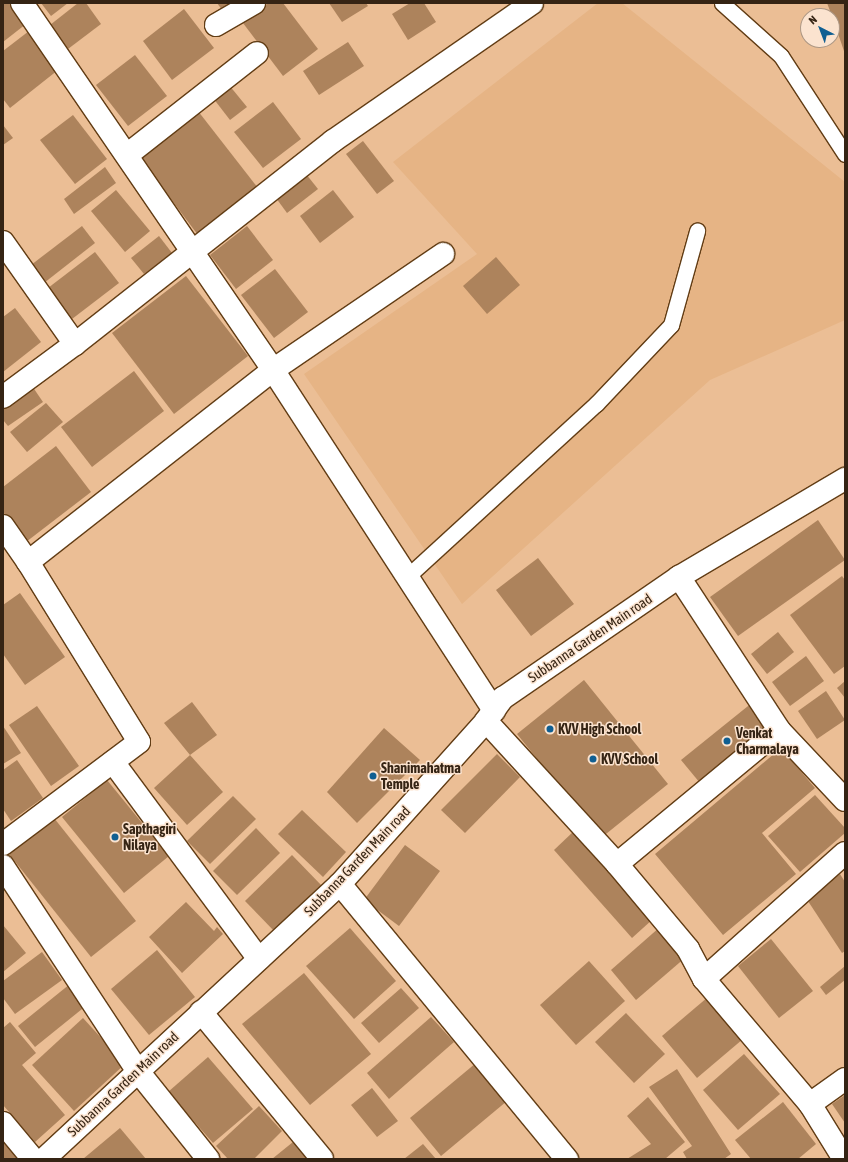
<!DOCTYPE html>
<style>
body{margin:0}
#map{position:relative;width:848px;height:1162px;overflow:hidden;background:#ebbe95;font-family:"Asap Condensed",sans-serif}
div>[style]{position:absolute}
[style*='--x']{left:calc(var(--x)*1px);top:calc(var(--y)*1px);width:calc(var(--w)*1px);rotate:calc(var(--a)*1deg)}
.built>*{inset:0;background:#e6b485}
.building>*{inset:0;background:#ad835c}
.roads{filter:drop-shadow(1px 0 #623d15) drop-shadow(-1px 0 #623d15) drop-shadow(0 1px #623d15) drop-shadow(0 -1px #623d15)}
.service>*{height:15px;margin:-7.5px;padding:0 7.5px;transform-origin:7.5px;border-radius:7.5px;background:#fff}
.minor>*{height:22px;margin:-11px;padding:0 11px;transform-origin:11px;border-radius:11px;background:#fff}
.tertiary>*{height:22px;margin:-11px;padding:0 11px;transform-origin:11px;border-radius:11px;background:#fff}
.dots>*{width:11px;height:11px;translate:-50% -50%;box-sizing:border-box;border:2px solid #fbe3cf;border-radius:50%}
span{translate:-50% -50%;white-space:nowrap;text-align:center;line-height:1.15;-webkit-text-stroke:3px #fbe3cf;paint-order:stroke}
.street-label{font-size:14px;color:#352414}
.poi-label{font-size:14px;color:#352414;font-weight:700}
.left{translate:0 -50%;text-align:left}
.frame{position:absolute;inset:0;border:4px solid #352414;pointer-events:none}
.north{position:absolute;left:800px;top:8px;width:40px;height:40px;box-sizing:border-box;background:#fbe3cf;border:1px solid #ac9784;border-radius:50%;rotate:318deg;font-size:11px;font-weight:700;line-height:16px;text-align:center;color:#352414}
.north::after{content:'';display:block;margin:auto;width:14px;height:18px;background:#105f92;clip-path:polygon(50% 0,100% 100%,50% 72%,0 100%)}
</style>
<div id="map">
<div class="built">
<div style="clip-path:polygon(598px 3px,622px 3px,845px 182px,845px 320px,710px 380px,462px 604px,304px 374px,477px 254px,393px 162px)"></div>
</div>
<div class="building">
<div style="clip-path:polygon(3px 3px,10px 3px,26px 24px,3px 42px)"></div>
<div style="clip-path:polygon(41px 3px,68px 3px,51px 16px)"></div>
<div style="clip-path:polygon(78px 3px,86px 3px,101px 24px,68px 49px,50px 25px)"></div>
<div style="clip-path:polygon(217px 3px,241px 3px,225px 14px)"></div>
<div style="clip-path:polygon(268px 3px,283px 3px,318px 49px,283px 76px,243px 23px)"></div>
<div style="clip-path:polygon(329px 3px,366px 3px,368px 6px,342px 22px)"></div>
<div style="clip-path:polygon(410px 3px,424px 3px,436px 22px,408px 40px,392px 14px)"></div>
<div style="clip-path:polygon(827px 3px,845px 3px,845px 54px,832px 16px)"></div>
<div style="clip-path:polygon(184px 9px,214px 48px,172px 80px,143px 41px)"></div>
<div style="clip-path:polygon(29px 31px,58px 70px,10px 108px,3px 99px,3px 51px)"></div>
<div style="clip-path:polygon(348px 42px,364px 66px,319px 95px,303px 71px)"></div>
<div style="clip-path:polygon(135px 55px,167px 96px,128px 126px,96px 85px)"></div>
<div style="clip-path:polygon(229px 85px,247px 107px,230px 120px,213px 98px)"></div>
<div style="clip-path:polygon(273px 102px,301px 139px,263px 168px,234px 132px)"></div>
<div style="clip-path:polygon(198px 111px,258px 188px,198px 235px,139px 157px)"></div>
<div style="clip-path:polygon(73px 115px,107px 159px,75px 184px,40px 140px)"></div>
<div style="clip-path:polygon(3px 125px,13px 138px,3px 145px)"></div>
<div style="clip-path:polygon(363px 141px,394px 181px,377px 194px,346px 154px)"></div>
<div style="clip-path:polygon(105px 167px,116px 183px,74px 214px,64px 199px)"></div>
<div style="clip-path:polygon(306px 174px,318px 189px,287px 213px,276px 198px)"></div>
<div style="clip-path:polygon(116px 190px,150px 231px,125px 252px,91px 211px)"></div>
<div style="clip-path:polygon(333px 190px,354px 217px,320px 243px,300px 216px)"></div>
<div style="clip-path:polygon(82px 226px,95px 243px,44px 283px,31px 265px)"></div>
<div style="clip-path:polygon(247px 226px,273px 260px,236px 289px,210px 255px)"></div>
<div style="clip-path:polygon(159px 236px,172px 253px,144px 274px,131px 258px)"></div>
<div style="clip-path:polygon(95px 252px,119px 283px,72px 319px,48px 288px)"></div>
<div style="clip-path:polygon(496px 257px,520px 285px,487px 314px,463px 286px)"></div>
<div style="clip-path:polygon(275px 269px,308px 312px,274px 338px,241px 295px)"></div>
<div style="clip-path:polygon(186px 276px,248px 356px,174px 414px,112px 333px)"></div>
<div style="clip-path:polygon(15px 308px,41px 342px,3px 372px,3px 317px)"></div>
<div style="clip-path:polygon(134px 371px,164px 411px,92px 467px,61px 427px)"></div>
<div style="clip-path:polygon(30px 383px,43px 402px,8px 426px,3px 420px,3px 402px)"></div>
<div style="clip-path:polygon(46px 403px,63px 422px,27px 452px,10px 432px)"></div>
<div style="clip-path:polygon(56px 446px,91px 492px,26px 542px,3px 512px,3px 487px)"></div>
<div style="clip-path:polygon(818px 520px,845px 560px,738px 636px,710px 597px)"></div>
<div style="clip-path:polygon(538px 558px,574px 604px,531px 636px,496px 590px)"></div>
<div style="clip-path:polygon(842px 576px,845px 580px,845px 666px,834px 674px,790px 615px)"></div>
<div style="clip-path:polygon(20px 593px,65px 657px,25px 685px,3px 654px,3px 605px)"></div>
<div style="clip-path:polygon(778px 632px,794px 652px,767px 674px,751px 654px)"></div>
<div style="clip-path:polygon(806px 656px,824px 681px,790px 706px,772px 682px)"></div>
<div style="clip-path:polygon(584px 680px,668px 784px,601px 838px,517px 734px)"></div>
<div style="clip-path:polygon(845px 681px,845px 698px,837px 688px)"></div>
<div style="clip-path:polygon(826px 691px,845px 720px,817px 739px,798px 711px)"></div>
<div style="clip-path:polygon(192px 702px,217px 735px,190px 755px,164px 723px)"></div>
<div style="clip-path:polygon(753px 702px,772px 726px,700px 783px,681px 760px)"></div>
<div style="clip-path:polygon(37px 706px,79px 766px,51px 786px,9px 725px)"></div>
<div style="clip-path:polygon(3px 726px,21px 753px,3px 764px)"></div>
<div style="clip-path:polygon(384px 728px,420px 760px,357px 823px,327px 792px)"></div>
<div style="clip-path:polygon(781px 748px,815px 788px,762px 833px,796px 874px,723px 935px,655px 854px)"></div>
<div style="clip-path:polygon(497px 754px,520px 777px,465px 833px,441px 810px)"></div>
<div style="clip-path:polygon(190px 755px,223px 792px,187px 825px,154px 788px)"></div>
<div style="clip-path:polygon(17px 760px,43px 798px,11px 821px,3px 809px,3px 770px)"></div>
<div style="clip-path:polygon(107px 780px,169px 856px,124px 893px,62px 817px)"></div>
<div style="clip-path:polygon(815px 795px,845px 828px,845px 833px,800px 872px,768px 836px)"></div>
<div style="clip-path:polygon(233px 796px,256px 819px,210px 864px,187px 841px)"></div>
<div style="clip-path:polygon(302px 810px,346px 852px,323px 877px,278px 834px)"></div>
<div style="clip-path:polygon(54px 818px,136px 921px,91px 957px,9px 854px)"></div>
<div style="clip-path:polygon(256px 828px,280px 853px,237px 895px,213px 871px)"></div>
<div style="clip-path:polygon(574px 831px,653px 919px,632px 938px,554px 850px)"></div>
<div style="clip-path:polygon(405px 845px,440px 871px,399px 926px,364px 900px)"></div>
<div style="clip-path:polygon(292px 855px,322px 886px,275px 932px,245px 901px)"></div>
<div style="clip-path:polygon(840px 874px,845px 882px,845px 951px,842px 953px,806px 898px)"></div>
<div style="clip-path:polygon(186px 902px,214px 931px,217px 927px,223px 934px,182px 973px,149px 937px)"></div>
<div style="clip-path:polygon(3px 925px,26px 953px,3px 972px)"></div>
<div style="clip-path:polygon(660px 927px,686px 957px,636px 1000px,611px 970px)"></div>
<div style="clip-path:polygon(350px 928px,396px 981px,354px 1019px,306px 966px)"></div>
<div style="clip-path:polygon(771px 939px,813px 991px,779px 1018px,738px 966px)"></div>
<div style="clip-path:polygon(157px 950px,195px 997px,149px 1035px,111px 989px)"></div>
<div style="clip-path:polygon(42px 952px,62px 980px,15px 1014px,3px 998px,3px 981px)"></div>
<div style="clip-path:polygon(589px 961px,625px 1001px,576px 1045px,540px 1005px)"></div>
<div style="clip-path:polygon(845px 966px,845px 980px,826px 995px,820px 987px)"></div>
<div style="clip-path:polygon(304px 973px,371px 1054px,310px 1105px,242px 1024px)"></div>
<div style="clip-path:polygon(70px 984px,87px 1005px,35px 1047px,18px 1026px)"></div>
<div style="clip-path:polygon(401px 988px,419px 1008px,379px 1043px,361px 1023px)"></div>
<div style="clip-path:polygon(708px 997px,743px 1039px,697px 1078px,662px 1036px)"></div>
<div style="clip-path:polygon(626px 1013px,665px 1054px,634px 1083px,595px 1042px)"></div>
<div style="clip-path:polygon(431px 1017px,454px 1042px,389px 1099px,367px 1073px)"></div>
<div style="clip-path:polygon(83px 1018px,125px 1064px,74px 1111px,32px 1065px)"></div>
<div style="clip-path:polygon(10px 1022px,36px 1053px,22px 1065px,65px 1115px,35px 1142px,3px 1105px,3px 1028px)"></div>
<div style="clip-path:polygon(744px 1054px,780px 1094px,738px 1130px,703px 1090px)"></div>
<div style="clip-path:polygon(208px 1057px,253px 1109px,213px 1143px,168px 1092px)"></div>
<div style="clip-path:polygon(476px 1063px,507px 1101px,441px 1156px,410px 1118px)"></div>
<div style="clip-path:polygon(677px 1069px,731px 1154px,724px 1159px,687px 1159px,683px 1152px,692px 1146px,649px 1087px)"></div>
<div style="clip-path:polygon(372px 1088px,398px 1121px,377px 1137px,351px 1105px)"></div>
<div style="clip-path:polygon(845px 1095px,845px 1123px,832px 1104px)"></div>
<div style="clip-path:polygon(648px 1097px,685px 1142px,665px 1159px,627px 1159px,651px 1144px,627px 1116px)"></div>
<div style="clip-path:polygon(783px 1102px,816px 1144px,798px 1159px,751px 1159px,735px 1140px)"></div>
<div style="clip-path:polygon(259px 1106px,282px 1131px,254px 1159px,228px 1159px,216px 1146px)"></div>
<div style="clip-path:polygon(120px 1128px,146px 1159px,83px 1159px)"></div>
<div style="clip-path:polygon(3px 1140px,19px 1159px,3px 1159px)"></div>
<div style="clip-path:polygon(293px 1142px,308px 1159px,272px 1159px)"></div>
<div style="clip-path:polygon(423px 1144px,436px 1159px,404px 1159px)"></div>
</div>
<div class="roads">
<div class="service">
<div style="--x:722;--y:3;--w:79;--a:41.9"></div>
<div style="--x:781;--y:56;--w:117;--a:56.9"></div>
<div style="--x:408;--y:576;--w:255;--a:-42.5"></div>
<div style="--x:596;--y:404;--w:109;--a:-46.5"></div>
<div style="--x:671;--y:325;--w:98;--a:-74.5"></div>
</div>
<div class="minor">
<div style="--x:22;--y:3;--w:445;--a:55.6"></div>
<div style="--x:273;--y:370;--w:406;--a:57"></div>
<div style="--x:216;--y:25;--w:44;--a:-30.1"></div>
<div style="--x:127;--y:155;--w:165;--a:-38.1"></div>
<div style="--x:3;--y:242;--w:125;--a:54.8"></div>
<div style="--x:3;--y:397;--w:89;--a:-36.4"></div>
<div style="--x:75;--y:344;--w:328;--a:-38.2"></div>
<div style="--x:333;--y:141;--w:242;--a:-34.7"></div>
<div style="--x:3;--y:526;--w:44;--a:55.2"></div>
<div style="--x:28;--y:562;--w:211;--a:58.3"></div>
<div style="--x:139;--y:742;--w:170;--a:143.1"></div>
<div style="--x:28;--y:562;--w:311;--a:-38.1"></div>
<div style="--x:273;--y:370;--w:206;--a:-34.3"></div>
<div style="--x:679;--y:577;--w:183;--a:56.8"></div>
<div style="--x:486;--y:721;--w:194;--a:47.5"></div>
<div style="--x:617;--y:864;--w:111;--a:50.1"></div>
<div style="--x:688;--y:949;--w:34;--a:62"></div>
<div style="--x:704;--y:979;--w:164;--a:49.7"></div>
<div style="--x:810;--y:1104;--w:65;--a:58.3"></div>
<div style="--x:113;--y:762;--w:245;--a:53.5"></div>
<div style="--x:617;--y:864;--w:210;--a:-39.6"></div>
<div style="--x:779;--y:730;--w:96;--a:46.7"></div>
<div style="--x:3;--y:866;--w:244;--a:56.7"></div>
<div style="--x:137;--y:1070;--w:114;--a:51.4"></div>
<div style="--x:340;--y:884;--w:357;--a:50.5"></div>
<div style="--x:704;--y:979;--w:189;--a:-41.8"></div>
<div style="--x:201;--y:1012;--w:190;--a:50.5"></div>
<div style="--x:810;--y:1104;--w:43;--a:-35.5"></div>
<div style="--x:3;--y:1123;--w:47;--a:50.2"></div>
</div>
<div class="tertiary">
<div style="--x:44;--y:1159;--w:404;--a:-42.9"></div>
<div style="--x:340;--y:884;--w:219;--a:-48.1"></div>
<div style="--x:486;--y:721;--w:29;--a:-54"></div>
<div style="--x:503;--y:698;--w:214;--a:-34.5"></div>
<div style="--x:679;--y:577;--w:193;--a:-30.6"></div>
</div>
</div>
<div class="dots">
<div style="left:550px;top:729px;background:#105f92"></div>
<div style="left:727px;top:741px;background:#105f92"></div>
<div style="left:593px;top:759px;background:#105f92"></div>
<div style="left:373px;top:776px;background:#105f92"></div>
<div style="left:115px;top:837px;background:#105f92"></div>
</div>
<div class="street-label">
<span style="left:590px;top:638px;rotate:-34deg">Subbanna Garden Main road</span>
<span style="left:357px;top:861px;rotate:-46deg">Subbanna Garden Main road</span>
<span style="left:123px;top:1084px;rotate:-43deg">Subbanna Garden Main road</span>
</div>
<div class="poi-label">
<span class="left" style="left:558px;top:729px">KVV High School</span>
<span class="left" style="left:736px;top:741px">Venkat<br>Charmalaya</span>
<span class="left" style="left:601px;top:759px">KVV School</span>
<span class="left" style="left:381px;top:776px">Shanimahatma<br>Temple</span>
<span class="left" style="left:123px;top:837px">Sapthagiri<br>Nilaya</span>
</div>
<div class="frame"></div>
<div class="north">N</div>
</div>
